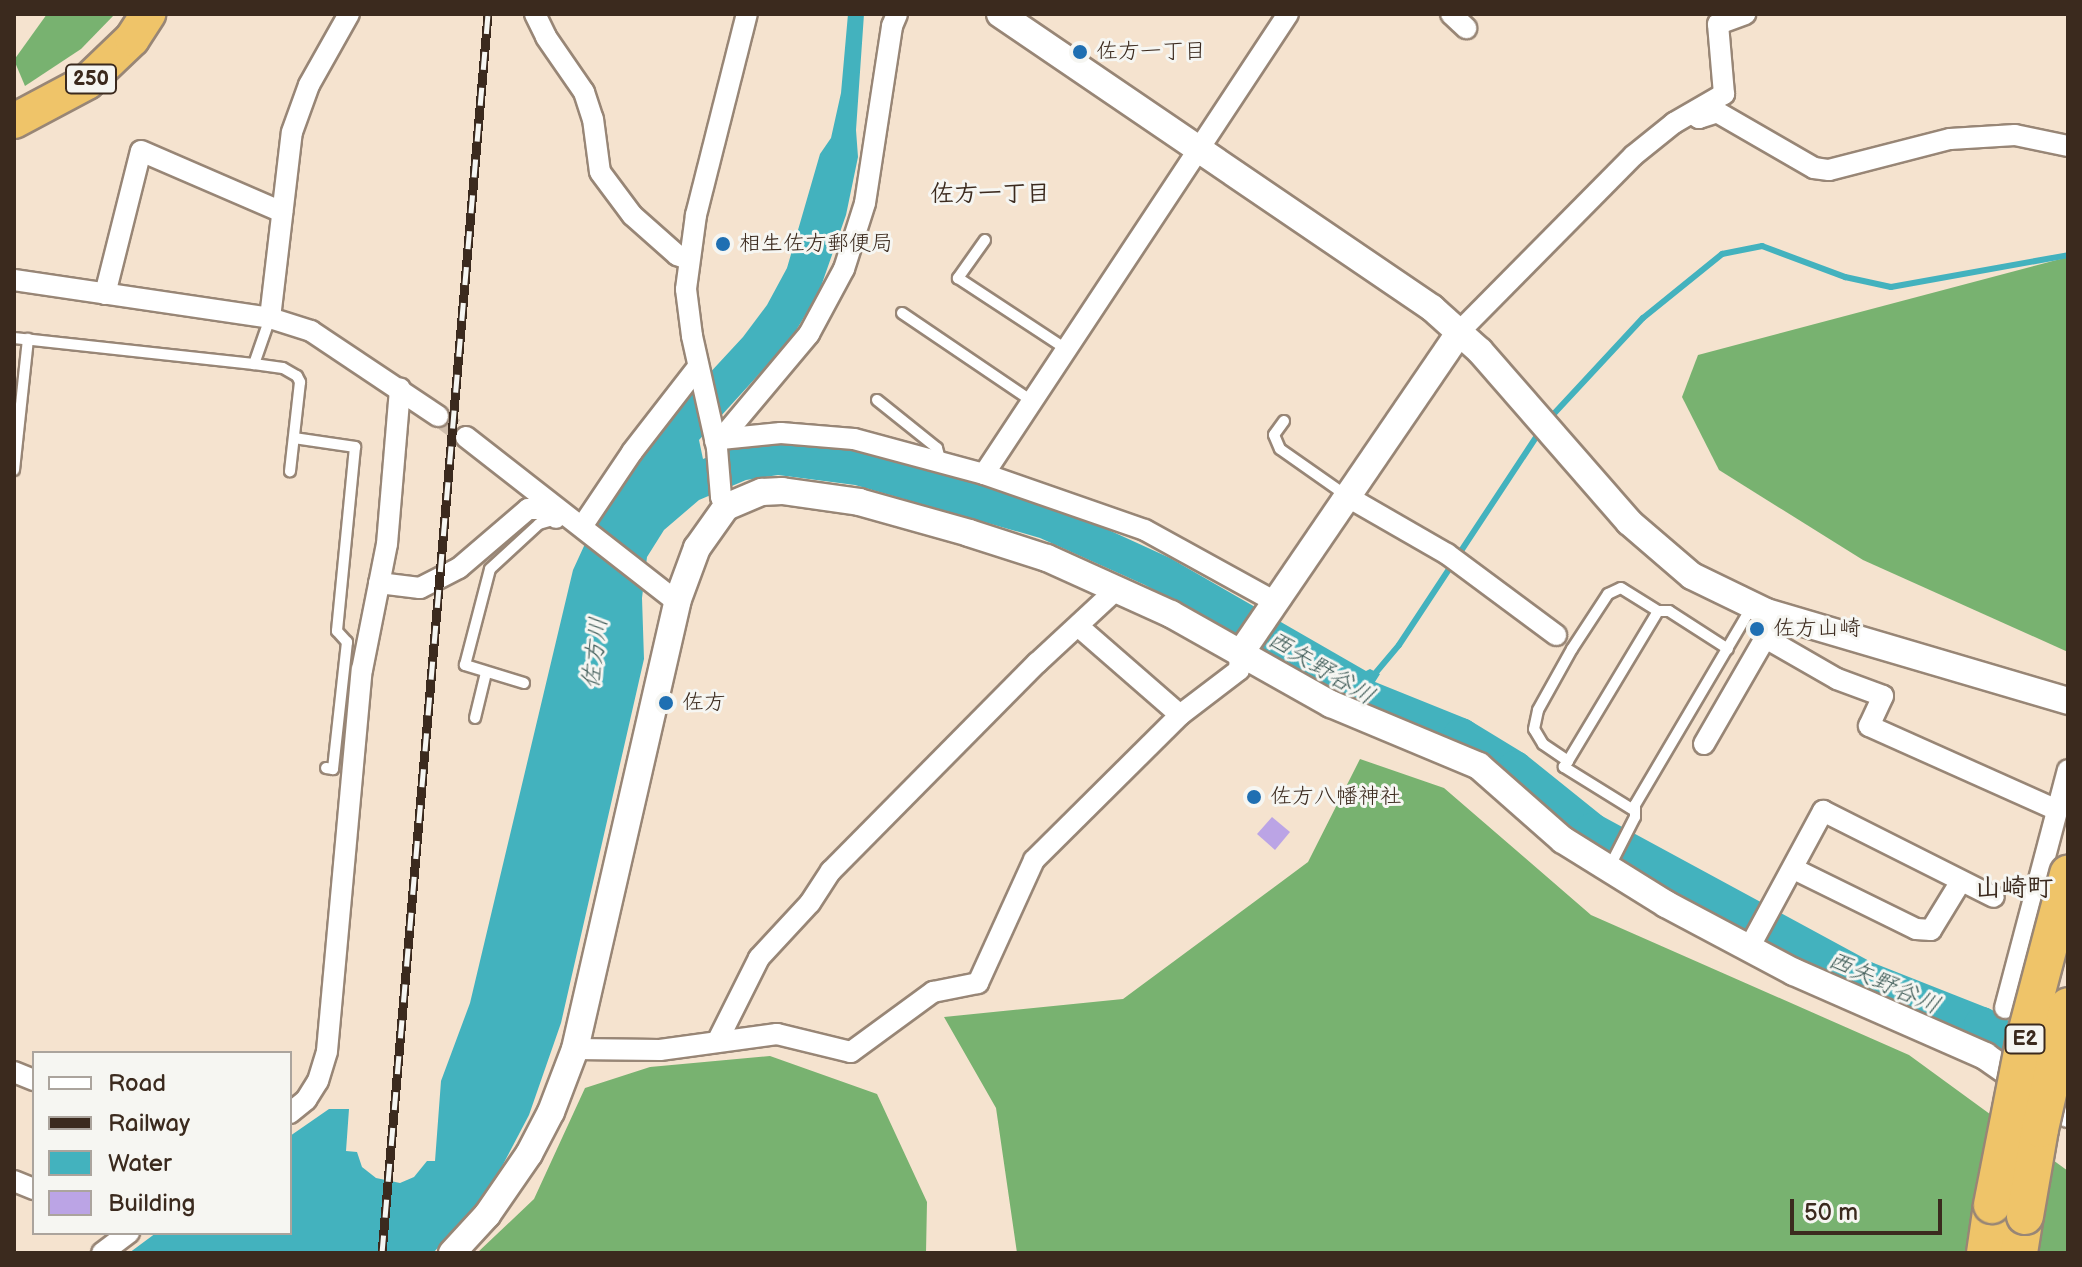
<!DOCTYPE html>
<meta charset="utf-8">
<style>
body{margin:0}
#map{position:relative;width:2082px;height:1267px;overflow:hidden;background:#f5e3cf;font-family:"Balsamiq Sans","Klee One",sans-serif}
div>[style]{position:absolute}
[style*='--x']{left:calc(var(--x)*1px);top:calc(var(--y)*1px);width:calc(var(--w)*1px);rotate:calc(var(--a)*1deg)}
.forest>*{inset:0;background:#78b270}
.water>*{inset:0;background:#43b2be}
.stream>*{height:6px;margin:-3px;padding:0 3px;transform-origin:3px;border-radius:3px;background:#43b2be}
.river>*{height:36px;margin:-18px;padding:0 18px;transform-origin:18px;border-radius:18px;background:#43b2be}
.building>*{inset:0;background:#bba4e5}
.minor-tunnel>*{height:20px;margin-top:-10px;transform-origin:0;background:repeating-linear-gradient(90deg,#d0beac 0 20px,transparent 0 30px)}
.roads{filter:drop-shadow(2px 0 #988676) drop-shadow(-2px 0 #988676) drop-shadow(0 2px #988676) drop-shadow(0 -2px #988676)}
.service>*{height:10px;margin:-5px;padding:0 5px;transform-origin:5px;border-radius:5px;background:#fff}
.minor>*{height:20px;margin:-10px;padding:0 10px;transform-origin:10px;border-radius:10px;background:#fff}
.tertiary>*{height:26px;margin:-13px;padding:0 13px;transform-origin:13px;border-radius:13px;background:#fff}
.trunk>*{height:34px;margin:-17px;padding:0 17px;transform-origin:17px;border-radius:17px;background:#efc469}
.motorway>*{height:36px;margin:-18px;padding:0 18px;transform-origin:18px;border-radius:18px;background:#efc469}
.rail>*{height:9px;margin-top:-4.5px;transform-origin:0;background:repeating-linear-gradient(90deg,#f6f6f2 0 18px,#3b2a1e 0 36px);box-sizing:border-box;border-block:2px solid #3b2a1e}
.bridges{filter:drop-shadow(2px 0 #988676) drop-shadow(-2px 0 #988676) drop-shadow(0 2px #988676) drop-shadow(0 -2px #988676)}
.motorway-bridge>*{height:36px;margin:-18px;padding:0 18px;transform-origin:18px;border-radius:18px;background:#efc469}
.dots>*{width:22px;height:22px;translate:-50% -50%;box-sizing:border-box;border:4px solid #f6f6f2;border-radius:50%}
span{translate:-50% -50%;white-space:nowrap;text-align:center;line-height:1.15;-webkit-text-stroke:6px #f6f6f2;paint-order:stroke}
.shield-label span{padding:2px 6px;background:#f6f6f2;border:2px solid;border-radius:6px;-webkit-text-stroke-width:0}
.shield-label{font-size:20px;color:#3b2a1e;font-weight:700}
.poi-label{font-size:22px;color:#3b2a1e}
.left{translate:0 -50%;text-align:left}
.neighbourhood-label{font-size:24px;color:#3b2a1e;font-weight:700}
.water-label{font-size:24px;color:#3e5a56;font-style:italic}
.quarter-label{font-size:26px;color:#3b2a1e;font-weight:700}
.frame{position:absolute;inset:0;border:16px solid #3b2a1e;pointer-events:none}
.legend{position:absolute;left:32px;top:1051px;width:260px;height:184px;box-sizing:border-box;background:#f6f6f2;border:2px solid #aba49d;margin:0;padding:10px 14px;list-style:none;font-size:24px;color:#3b2a1e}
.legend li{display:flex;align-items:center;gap:16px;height:40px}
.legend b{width:40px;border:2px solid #aba49d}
.scale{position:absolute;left:1790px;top:1199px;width:152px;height:36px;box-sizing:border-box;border:4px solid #3b2a1e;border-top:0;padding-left:10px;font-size:24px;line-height:28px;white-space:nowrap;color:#3b2a1e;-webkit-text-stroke:6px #f6f6f2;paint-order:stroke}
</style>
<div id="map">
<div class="forest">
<div style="clip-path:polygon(47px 14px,115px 14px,81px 49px,25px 86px,14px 60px)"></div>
<div style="clip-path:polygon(2068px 257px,2068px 652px,1863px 560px,1719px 470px,1682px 397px,1698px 355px)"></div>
<div style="clip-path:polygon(1360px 759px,1444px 788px,1591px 915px,1909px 1055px,2068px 1171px,2068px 1253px,1017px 1253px,996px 1108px,944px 1017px,1123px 999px,1308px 862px)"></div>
<div style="clip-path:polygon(770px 1056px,877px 1094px,927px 1202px,926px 1253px,477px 1253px,534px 1199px,585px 1088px,650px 1067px)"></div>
</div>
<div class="water">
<div style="clip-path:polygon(848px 14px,864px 14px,856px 130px,858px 157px,846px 215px,819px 292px,791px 339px,699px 440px,703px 459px,732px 447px,808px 442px,873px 454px,982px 484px,1089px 521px,1170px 558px,1366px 671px,1370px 669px,1380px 674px,1373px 685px,1375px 695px,1408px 708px,1406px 719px,1359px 702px,1145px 585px,1040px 538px,855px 485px,778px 475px,746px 480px,699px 500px,664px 530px,647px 557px,642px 598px,644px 659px,561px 1023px,529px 1115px,498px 1174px,474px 1209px,433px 1253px,129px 1253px,156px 1233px,290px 1233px,290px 1136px,329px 1109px,349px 1109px,346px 1151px,357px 1152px,362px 1167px,376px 1178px,400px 1183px,414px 1177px,427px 1161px,435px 1161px,441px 1081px,470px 1003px,573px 570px,595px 522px,656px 431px,743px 337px,767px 305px,787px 268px,820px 154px,831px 138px,841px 93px)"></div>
</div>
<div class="stream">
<div style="--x:1549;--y:419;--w:138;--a:-47.1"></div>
<div style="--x:1643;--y:318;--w:102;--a:-39"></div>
<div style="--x:1722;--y:254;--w:41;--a:-11.3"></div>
<div style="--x:1762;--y:246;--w:89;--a:20.5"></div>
<div style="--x:1845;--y:277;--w:47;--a:12.3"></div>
<div style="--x:1891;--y:287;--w:180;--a:-10.2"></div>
<div style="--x:1373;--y:676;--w:40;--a:-50"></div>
<div style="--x:1399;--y:645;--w:256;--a:-56.6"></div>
</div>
<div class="river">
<div style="--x:1364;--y:697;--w:105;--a:21.9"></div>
<div style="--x:1461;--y:736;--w:63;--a:31.4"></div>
<div style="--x:1515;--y:769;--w:99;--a:38.8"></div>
<div style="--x:1592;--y:831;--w:311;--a:28.5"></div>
<div style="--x:1865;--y:979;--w:126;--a:21.5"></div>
<div style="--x:1982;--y:1025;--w:77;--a:32.9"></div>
</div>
<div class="building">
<div style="clip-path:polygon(1272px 817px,1290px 832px,1275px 850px,1257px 834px)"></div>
</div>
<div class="minor-tunnel">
<div style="--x:438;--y:416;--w:35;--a:37"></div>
</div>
<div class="roads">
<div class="service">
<div style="--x:985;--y:240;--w:47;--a:125.4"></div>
<div style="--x:958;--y:278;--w:129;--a:33.3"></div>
<div style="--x:902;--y:313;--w:157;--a:34.1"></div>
<div style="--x:270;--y:318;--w:49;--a:109.2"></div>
<div style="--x:254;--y:364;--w:29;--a:8"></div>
<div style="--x:283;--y:368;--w:16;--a:30"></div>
<div style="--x:297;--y:376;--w:7;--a:63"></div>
<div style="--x:300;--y:382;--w:90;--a:96.4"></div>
<div style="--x:14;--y:338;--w:241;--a:6.2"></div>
<div style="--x:877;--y:400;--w:77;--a:38.7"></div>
<div style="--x:937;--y:448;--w:16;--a:75"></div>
<div style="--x:1284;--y:421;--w:17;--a:126"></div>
<div style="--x:1274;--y:435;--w:15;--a:67"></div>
<div style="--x:1280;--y:449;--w:82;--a:35"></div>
<div style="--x:294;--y:438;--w:62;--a:8.4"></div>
<div style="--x:355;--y:447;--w:185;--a:95.6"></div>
<div style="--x:337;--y:631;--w:15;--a:48"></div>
<div style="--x:347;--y:642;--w:128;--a:96.3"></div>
<div style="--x:333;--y:769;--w:7;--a:-172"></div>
<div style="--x:14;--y:470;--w:132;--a:-83.9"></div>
<div style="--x:524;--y:683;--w:62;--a:-163"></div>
<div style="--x:465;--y:665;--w:99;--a:-75.4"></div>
<div style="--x:490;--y:569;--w:67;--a:-42.6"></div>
<div style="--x:539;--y:524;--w:19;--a:-16"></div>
<div style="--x:475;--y:718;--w:46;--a:-76.3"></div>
<div style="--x:1568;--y:761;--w:30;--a:-146"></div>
<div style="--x:1543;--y:744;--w:17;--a:-121"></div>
<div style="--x:1534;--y:729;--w:19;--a:-78"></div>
<div style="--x:1538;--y:710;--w:70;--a:-60.9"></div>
<div style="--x:1572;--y:649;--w:66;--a:-56.8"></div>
<div style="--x:1608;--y:594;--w:14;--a:-25"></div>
<div style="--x:1621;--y:588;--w:44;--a:31.9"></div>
<div style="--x:1635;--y:811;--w:84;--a:-148.2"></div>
<div style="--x:1564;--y:767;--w:7;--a:-56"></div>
<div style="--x:1568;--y:761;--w:175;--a:-59"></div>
<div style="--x:1658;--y:611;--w:11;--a:0"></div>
<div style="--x:1669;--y:611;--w:70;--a:32.8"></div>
<div style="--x:1610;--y:866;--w:55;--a:-63"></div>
<div style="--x:1635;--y:817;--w:12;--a:-90"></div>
<div style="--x:1635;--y:805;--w:231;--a:-59.5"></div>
</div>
<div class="minor">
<div style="--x:535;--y:14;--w:25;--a:64"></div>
<div style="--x:546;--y:37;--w:67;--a:55.4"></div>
<div style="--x:584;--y:92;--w:28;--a:72"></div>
<div style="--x:593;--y:119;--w:53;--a:82.5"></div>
<div style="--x:600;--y:172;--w:54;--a:53.3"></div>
<div style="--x:632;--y:215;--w:60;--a:41.6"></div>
<div style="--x:677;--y:255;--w:12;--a:20"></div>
<div style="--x:1451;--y:14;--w:21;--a:43"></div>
<div style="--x:1694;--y:115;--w:6;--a:31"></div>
<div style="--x:1699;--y:118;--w:19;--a:-18"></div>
<div style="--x:1717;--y:112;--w:112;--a:30"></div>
<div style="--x:1814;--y:168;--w:15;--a:8"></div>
<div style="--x:1829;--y:170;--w:125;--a:-14.4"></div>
<div style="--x:1950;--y:139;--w:65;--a:-3.5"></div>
<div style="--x:2015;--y:135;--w:54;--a:11.7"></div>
<div style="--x:14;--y:280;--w:259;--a:8.4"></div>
<div style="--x:270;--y:318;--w:43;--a:17.6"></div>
<div style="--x:311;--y:331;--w:153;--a:33.8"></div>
<div style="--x:105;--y:294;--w:147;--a:-75.9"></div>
<div style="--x:141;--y:151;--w:154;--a:23.4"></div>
<div style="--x:270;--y:318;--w:187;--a:-83.3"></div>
<div style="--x:292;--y:132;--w:50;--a:-70.1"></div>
<div style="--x:309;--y:85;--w:81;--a:-60.6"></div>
<div style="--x:1460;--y:331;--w:246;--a:-45.3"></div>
<div style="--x:1633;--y:156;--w:53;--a:-38.8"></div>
<div style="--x:1674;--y:123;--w:58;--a:-30.1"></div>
<div style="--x:1724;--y:94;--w:70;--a:-94.9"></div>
<div style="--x:1718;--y:24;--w:29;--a:-20"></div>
<div style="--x:466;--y:437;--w:268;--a:38"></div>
<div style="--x:721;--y:439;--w:60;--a:-5.7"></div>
<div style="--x:781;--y:433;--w:73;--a:4.7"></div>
<div style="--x:854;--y:439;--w:135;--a:15.1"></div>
<div style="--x:984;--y:474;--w:170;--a:19.2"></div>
<div style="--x:1145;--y:530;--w:151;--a:28.9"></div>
<div style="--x:715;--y:441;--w:6;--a:-18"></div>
<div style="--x:721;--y:439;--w:137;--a:-50"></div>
<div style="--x:809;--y:334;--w:74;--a:-61.7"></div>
<div style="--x:844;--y:269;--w:69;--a:-72.3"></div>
<div style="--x:865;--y:203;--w:179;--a:-81.3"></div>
<div style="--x:892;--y:26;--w:13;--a:-67"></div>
<div style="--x:984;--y:474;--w:551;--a:-56.54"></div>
<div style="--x:1348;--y:497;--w:114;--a:29.9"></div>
<div style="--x:1447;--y:554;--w:136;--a:36.6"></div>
<div style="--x:726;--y:507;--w:11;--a:-117"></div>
<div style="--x:721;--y:497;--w:49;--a:-94.7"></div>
<div style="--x:717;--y:448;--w:115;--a:-102.6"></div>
<div style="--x:692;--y:336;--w:47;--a:-97.3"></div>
<div style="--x:686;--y:289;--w:75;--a:-82.3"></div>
<div style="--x:696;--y:215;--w:207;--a:-75.8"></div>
<div style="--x:583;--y:525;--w:88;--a:-56.1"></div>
<div style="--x:632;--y:452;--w:108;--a:-52.2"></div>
<div style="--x:379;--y:583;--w:41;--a:7"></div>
<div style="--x:420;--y:588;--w:44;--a:-27.1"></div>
<div style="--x:459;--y:568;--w:91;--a:-40.5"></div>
<div style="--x:528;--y:509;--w:17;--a:0"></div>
<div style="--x:545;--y:509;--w:14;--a:39"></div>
<div style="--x:1078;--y:626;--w:135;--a:41.1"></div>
<div style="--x:1764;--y:637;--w:84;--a:29.9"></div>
<div style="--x:1837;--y:679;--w:49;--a:20.3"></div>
<div style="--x:1883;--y:696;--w:33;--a:115"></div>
<div style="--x:1869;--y:726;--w:206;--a:24.1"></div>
<div style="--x:1704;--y:744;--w:118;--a:-60"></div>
<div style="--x:1763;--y:642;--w:18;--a:-74"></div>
<div style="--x:1794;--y:869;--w:136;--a:26.2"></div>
<div style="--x:1916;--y:929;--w:15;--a:4"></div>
<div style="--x:1931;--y:930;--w:57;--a:-58.5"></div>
<div style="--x:1749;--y:948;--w:156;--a:-61.6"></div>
<div style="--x:1823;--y:811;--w:191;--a:26.7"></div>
<div style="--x:2005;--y:1008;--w:246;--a:-75.2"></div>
<div style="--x:717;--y:1042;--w:94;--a:-63.4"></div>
<div style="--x:759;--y:958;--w:75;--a:-47.2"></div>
<div style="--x:810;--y:903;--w:38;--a:-57"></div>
<div style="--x:831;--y:871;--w:293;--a:-45.3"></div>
<div style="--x:1037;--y:663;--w:109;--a:-42.8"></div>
<div style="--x:575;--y:1049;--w:85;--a:0.7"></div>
<div style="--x:660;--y:1050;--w:118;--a:-7.8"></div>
<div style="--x:777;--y:1034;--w:76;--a:13.7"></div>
<div style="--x:851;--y:1052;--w:102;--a:-36.2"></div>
<div style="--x:933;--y:992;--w:46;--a:-11.3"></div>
<div style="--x:978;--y:983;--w:135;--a:-65.5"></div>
<div style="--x:1034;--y:860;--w:206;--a:-44.8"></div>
<div style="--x:1180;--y:715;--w:74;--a:-37.3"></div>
<div style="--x:1239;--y:670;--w:16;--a:-86"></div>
<div style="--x:14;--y:1072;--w:22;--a:22"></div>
<div style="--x:290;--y:1113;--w:21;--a:-39"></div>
<div style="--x:306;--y:1100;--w:22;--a:-58"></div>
<div style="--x:318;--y:1081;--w:31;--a:-73"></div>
<div style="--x:327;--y:1051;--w:383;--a:-84.8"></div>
<div style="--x:362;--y:670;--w:128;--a:-78.8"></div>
<div style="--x:387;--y:544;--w:156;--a:-85.2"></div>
<div style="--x:14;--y:1181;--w:22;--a:22"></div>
<div style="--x:102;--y:1253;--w:34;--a:-37"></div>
</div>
<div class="tertiary">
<div style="--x:1000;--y:14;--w:523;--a:34.24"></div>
<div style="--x:1432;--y:308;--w:64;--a:41.9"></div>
<div style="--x:1480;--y:351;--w:227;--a:48.9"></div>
<div style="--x:1629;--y:522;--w:83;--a:40.6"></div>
<div style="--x:1692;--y:576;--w:82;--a:25.9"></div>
<div style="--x:1766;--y:612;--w:315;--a:16.4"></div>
<div style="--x:1240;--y:654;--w:391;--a:-55.7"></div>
<div style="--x:452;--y:1253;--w:52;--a:-47.4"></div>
<div style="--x:487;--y:1215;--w:74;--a:-55.5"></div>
<div style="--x:529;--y:1154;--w:47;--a:-62.4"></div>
<div style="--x:551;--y:1112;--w:67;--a:-69.1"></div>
<div style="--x:575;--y:1049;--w:458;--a:-77.1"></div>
<div style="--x:677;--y:602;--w:58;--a:-69.7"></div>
<div style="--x:697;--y:548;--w:50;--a:-54.7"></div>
<div style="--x:726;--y:507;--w:39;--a:-23"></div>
<div style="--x:762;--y:492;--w:20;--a:-3"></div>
<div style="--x:782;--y:491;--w:78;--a:8.1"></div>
<div style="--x:859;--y:502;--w:114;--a:15.7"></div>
<div style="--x:969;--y:533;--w:82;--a:17.8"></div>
<div style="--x:1047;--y:558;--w:136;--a:24.3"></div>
<div style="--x:1171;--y:614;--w:184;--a:29.4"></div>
<div style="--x:1331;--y:704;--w:160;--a:22.7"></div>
<div style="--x:1479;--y:766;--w:112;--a:41.4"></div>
<div style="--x:1563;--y:840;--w:121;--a:31.9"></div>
<div style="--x:1666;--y:904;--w:145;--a:28"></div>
<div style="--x:1794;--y:972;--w:209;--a:23.7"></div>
<div style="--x:1985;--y:1056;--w:101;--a:34.9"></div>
</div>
<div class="trunk">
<div style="--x:14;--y:121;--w:83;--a:-28.1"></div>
<div style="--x:87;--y:82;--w:62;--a:-43.7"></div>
<div style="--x:132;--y:39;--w:30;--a:-57"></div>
</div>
<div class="motorway">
<div style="--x:1985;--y:1253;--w:49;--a:-81.7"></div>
<div style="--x:2019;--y:1253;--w:37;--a:-81"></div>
</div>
</div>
<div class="rail">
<div style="--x:382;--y:1253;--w:1244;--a:-85.11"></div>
</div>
<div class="bridges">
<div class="motorway-bridge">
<div style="--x:1992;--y:1205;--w:171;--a:-78.9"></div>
<div style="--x:2025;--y:1037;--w:169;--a:-75.2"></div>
<div style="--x:2025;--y:1216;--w:88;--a:-80.2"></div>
<div style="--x:2040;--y:1129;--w:126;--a:-77.2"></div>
</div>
</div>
<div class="dots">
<div style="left:1080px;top:52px;background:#1f6fb2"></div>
<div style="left:723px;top:244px;background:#1f6fb2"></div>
<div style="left:1757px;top:629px;background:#1f6fb2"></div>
<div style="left:666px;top:703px;background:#1f6fb2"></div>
<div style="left:1254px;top:797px;background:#1f6fb2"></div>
</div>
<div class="shield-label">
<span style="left:91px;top:79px">250</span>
<span style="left:2025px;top:1039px">E2</span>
</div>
<div class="poi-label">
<span class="left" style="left:1096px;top:52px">佐方一丁目</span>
<span class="left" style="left:739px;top:244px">相生佐方郵便局</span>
<span class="left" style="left:1773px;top:629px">佐方山崎</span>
<span class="left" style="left:682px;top:703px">佐方</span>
<span class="left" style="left:1270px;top:797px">佐方八幡神社</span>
</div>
<div class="neighbourhood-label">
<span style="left:990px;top:194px">佐方一丁目</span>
</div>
<div class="water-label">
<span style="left:595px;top:653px;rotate:-83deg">佐方川</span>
<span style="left:1321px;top:668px;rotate:31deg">西矢野谷川</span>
<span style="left:1884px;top:983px;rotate:24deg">西矢野谷川</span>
</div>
<div class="quarter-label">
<span style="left:2014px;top:889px">山崎町</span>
</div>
<div class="frame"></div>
<ul class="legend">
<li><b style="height:10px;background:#fff"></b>Road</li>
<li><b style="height:10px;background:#3b2a1e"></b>Railway</li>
<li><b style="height:22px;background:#43b2be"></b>Water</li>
<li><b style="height:22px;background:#bba4e5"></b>Building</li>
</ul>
<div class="scale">50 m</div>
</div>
